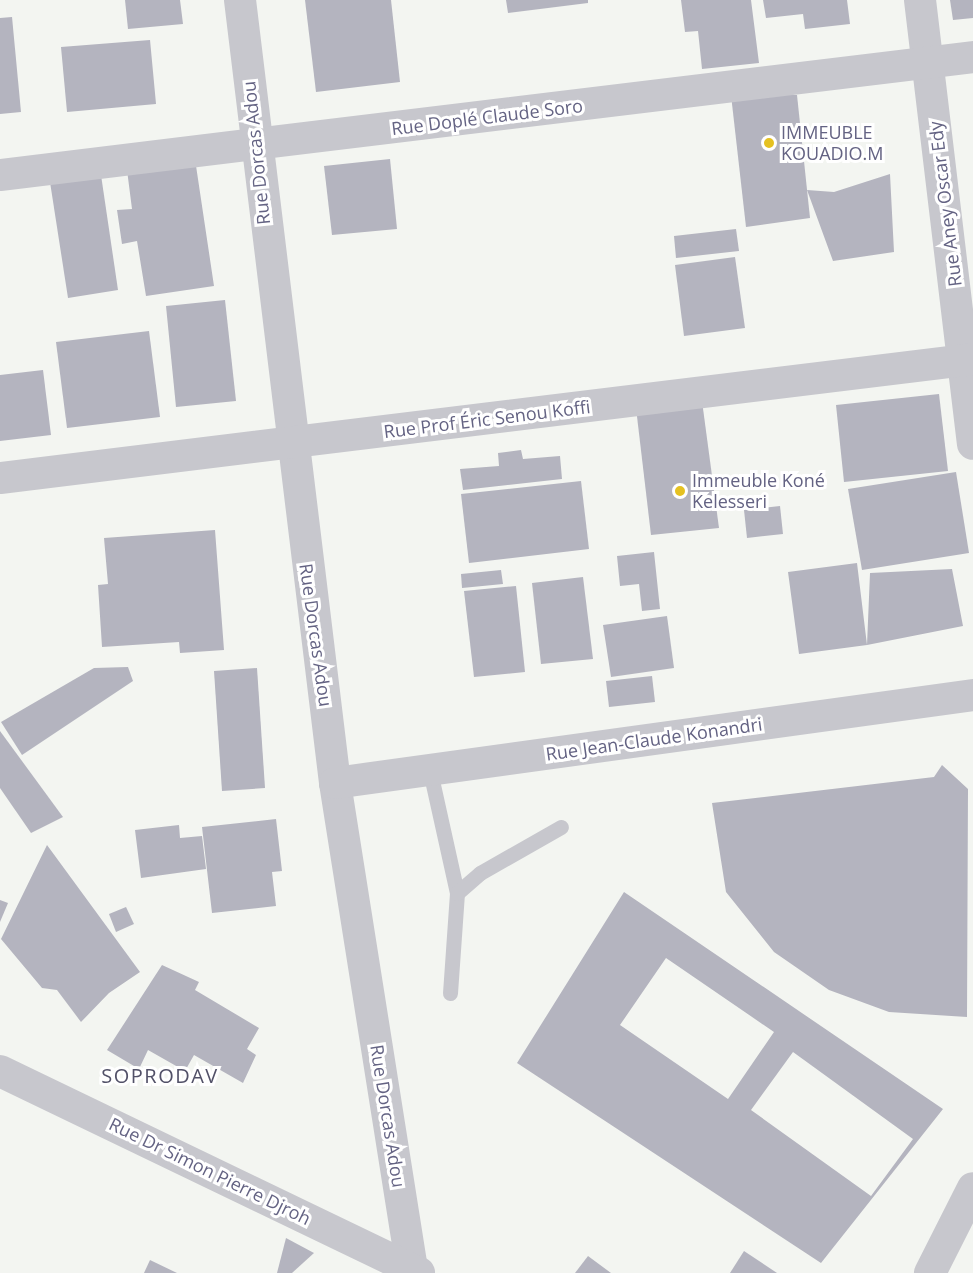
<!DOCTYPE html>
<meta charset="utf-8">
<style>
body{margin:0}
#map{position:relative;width:973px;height:1273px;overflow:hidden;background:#f3f5f1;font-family:"Open Sans",sans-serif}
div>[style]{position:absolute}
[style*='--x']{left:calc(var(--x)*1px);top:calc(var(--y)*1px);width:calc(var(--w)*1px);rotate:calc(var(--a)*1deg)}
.building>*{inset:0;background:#b4b4bf}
.service>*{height:15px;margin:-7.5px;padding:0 7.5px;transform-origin:7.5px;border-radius:7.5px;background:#c7c7cd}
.minor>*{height:32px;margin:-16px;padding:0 16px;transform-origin:16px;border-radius:16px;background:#c7c7cd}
.dots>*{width:16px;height:16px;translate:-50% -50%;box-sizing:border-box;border:3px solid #fff;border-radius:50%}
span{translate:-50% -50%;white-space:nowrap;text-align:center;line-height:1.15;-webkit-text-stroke:6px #fff;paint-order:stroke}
.street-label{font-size:18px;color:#646383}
.poi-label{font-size:18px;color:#646383}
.left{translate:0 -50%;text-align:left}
.neighbourhood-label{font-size:20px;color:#525168;letter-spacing:1.5px}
</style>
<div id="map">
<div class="building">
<div style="clip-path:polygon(125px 0,180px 0,183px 24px,128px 29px)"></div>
<div style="clip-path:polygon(305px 0,391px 0,400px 82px,316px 92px)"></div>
<div style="clip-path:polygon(506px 0,588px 0,588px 3px,508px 13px)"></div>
<div style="clip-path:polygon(681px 0,751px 0,759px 63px,702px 69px,698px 31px,685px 32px)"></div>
<div style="clip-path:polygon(763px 0,847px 0,850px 24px,805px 29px,803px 14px,766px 18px)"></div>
<div style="clip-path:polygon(950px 0,973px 0,973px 18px,953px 20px)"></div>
<div style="clip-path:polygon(12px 17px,21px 112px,0 114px,0 18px)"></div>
<div style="clip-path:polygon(150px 40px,156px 104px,67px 112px,61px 47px)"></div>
<div style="clip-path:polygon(731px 95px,797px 95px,810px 218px,746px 227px)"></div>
<div style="clip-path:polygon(195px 159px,214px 286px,146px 296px,137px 241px,122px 244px,117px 210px,132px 209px,127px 170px)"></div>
<div style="clip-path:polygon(390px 159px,397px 229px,332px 235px,324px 166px)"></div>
<div style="clip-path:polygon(890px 174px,894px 252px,833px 261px,807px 190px,834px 192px)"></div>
<div style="clip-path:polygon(101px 175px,118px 290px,68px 298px,50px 182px)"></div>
<div style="clip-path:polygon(736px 229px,739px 251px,676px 258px,674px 236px)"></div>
<div style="clip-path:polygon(735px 257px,745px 328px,684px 336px,675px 265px)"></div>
<div style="clip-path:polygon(225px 300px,236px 401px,176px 407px,166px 306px)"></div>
<div style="clip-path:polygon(149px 331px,160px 417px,67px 428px,56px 342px)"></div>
<div style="clip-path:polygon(43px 370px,51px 435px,0 441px,0 375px)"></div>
<div style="clip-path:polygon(939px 394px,948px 471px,844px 482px,836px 405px)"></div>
<div style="clip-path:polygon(702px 401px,719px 528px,651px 535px,636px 408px)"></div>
<div style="clip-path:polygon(521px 450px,523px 459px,560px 456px,562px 479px,463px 490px,460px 469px,499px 466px,498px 453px)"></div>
<div style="clip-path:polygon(956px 472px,969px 553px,862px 570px,848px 489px)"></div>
<div style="clip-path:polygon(581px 481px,589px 549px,469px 563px,461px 494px)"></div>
<div style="clip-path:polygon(780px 506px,783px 534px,747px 538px,744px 510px)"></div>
<div style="clip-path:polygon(215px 530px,224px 650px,180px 653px,179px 642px,102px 647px,98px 585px,108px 584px,104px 538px)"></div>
<div style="clip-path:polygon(654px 552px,660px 609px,642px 611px,639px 584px,620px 586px,617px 556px)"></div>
<div style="clip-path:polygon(857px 563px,867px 645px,870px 573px,952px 569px,963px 626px,867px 645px,799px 654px,788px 572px)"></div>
<div style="clip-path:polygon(501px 570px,503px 584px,462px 588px,461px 574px)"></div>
<div style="clip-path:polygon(583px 577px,593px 659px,541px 664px,532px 583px)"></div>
<div style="clip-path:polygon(516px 586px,525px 672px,474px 677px,464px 591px)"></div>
<div style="clip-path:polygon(667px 616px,674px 668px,611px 677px,603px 625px)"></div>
<div style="clip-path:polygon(128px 667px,133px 681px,22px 755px,1px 722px,94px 668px)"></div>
<div style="clip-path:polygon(257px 668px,265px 788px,222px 791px,214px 671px)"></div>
<div style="clip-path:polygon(652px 676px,655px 702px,609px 707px,606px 681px)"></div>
<div style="clip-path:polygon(0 731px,63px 817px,31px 833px,0 788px)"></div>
<div style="clip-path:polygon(942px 765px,968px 789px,967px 1017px,889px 1012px,829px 990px,774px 952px,726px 892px,712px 803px,934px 777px)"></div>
<div style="clip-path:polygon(276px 819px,282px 871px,272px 872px,276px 906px,212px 913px,202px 827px)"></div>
<div style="clip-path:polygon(179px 825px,180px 838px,202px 836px,206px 869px,141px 878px,135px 830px)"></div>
<div style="clip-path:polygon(47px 845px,140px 972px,109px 993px,81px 1022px,57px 990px,42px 988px,1px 939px)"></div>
<div style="clip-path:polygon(evenodd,624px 892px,943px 1109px,821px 1263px,517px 1063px,624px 892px,666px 958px,774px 1032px,728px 1099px,620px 1025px,666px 958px,624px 892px,793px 1052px,913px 1139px,871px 1196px,751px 1110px,793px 1052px)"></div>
<div style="clip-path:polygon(0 900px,8px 903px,0 922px)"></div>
<div style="clip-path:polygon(126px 907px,134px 924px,116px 932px,109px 914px)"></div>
<div style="clip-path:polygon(162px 965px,199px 982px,195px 990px,259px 1028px,247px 1049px,256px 1055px,243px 1083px,194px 1055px,185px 1071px,148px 1050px,139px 1069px,107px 1050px)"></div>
<div style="clip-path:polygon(286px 1238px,314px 1253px,292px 1273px,277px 1273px)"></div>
<div style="clip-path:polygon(744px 1251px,777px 1273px,730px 1273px)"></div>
<div style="clip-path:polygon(588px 1256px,611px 1273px,575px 1273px)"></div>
<div style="clip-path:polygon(150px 1260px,177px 1273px,144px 1273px)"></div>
</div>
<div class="service">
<div style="--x:430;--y:771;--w:125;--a:77.5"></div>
<div style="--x:450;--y:993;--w:100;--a:-86"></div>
<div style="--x:457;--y:893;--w:30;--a:-41"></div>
<div style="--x:480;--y:873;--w:93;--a:-29.6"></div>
</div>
<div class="minor">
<div style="--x:240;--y:0;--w:789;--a:83.08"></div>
<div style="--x:335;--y:783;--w:491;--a:81"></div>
<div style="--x:920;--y:0;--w:447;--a:83.2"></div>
<div style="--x:0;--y:175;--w:980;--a:-6.91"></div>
<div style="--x:0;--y:478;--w:980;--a:-6.97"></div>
<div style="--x:335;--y:783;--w:644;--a:-7.85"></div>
<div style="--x:0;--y:1071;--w:465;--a:25.7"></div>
<div style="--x:930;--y:1273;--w:95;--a:-63.2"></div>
</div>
<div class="dots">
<div style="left:769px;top:143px;background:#e5c121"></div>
<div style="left:680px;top:491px;background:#e5c121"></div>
</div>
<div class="street-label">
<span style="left:487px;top:117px;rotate:-7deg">Rue Doplé Claude Soro</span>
<span style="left:256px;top:153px;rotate:-96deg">Rue Dorcas Adou</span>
<span style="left:945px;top:204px;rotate:-97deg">Rue Aney Oscar Edy</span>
<span style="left:487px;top:419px;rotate:-7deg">Rue Prof Éric Senou Koffi</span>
<span style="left:316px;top:635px;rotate:82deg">Rue Dorcas Adou</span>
<span style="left:654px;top:739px;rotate:-8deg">Rue Jean-Claude Konandri</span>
<span style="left:388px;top:1116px;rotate:81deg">Rue Dorcas Adou</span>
<span style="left:210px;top:1171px;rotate:26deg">Rue Dr Simon Pierre Djroh</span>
</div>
<div class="poi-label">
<span class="left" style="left:781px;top:143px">IMMEUBLE<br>KOUADIO.M</span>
<span class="left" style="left:692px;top:491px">Immeuble Koné<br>Kelesseri</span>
</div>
<div class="neighbourhood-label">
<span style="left:160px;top:1075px">SOPRODAV</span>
</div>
</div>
